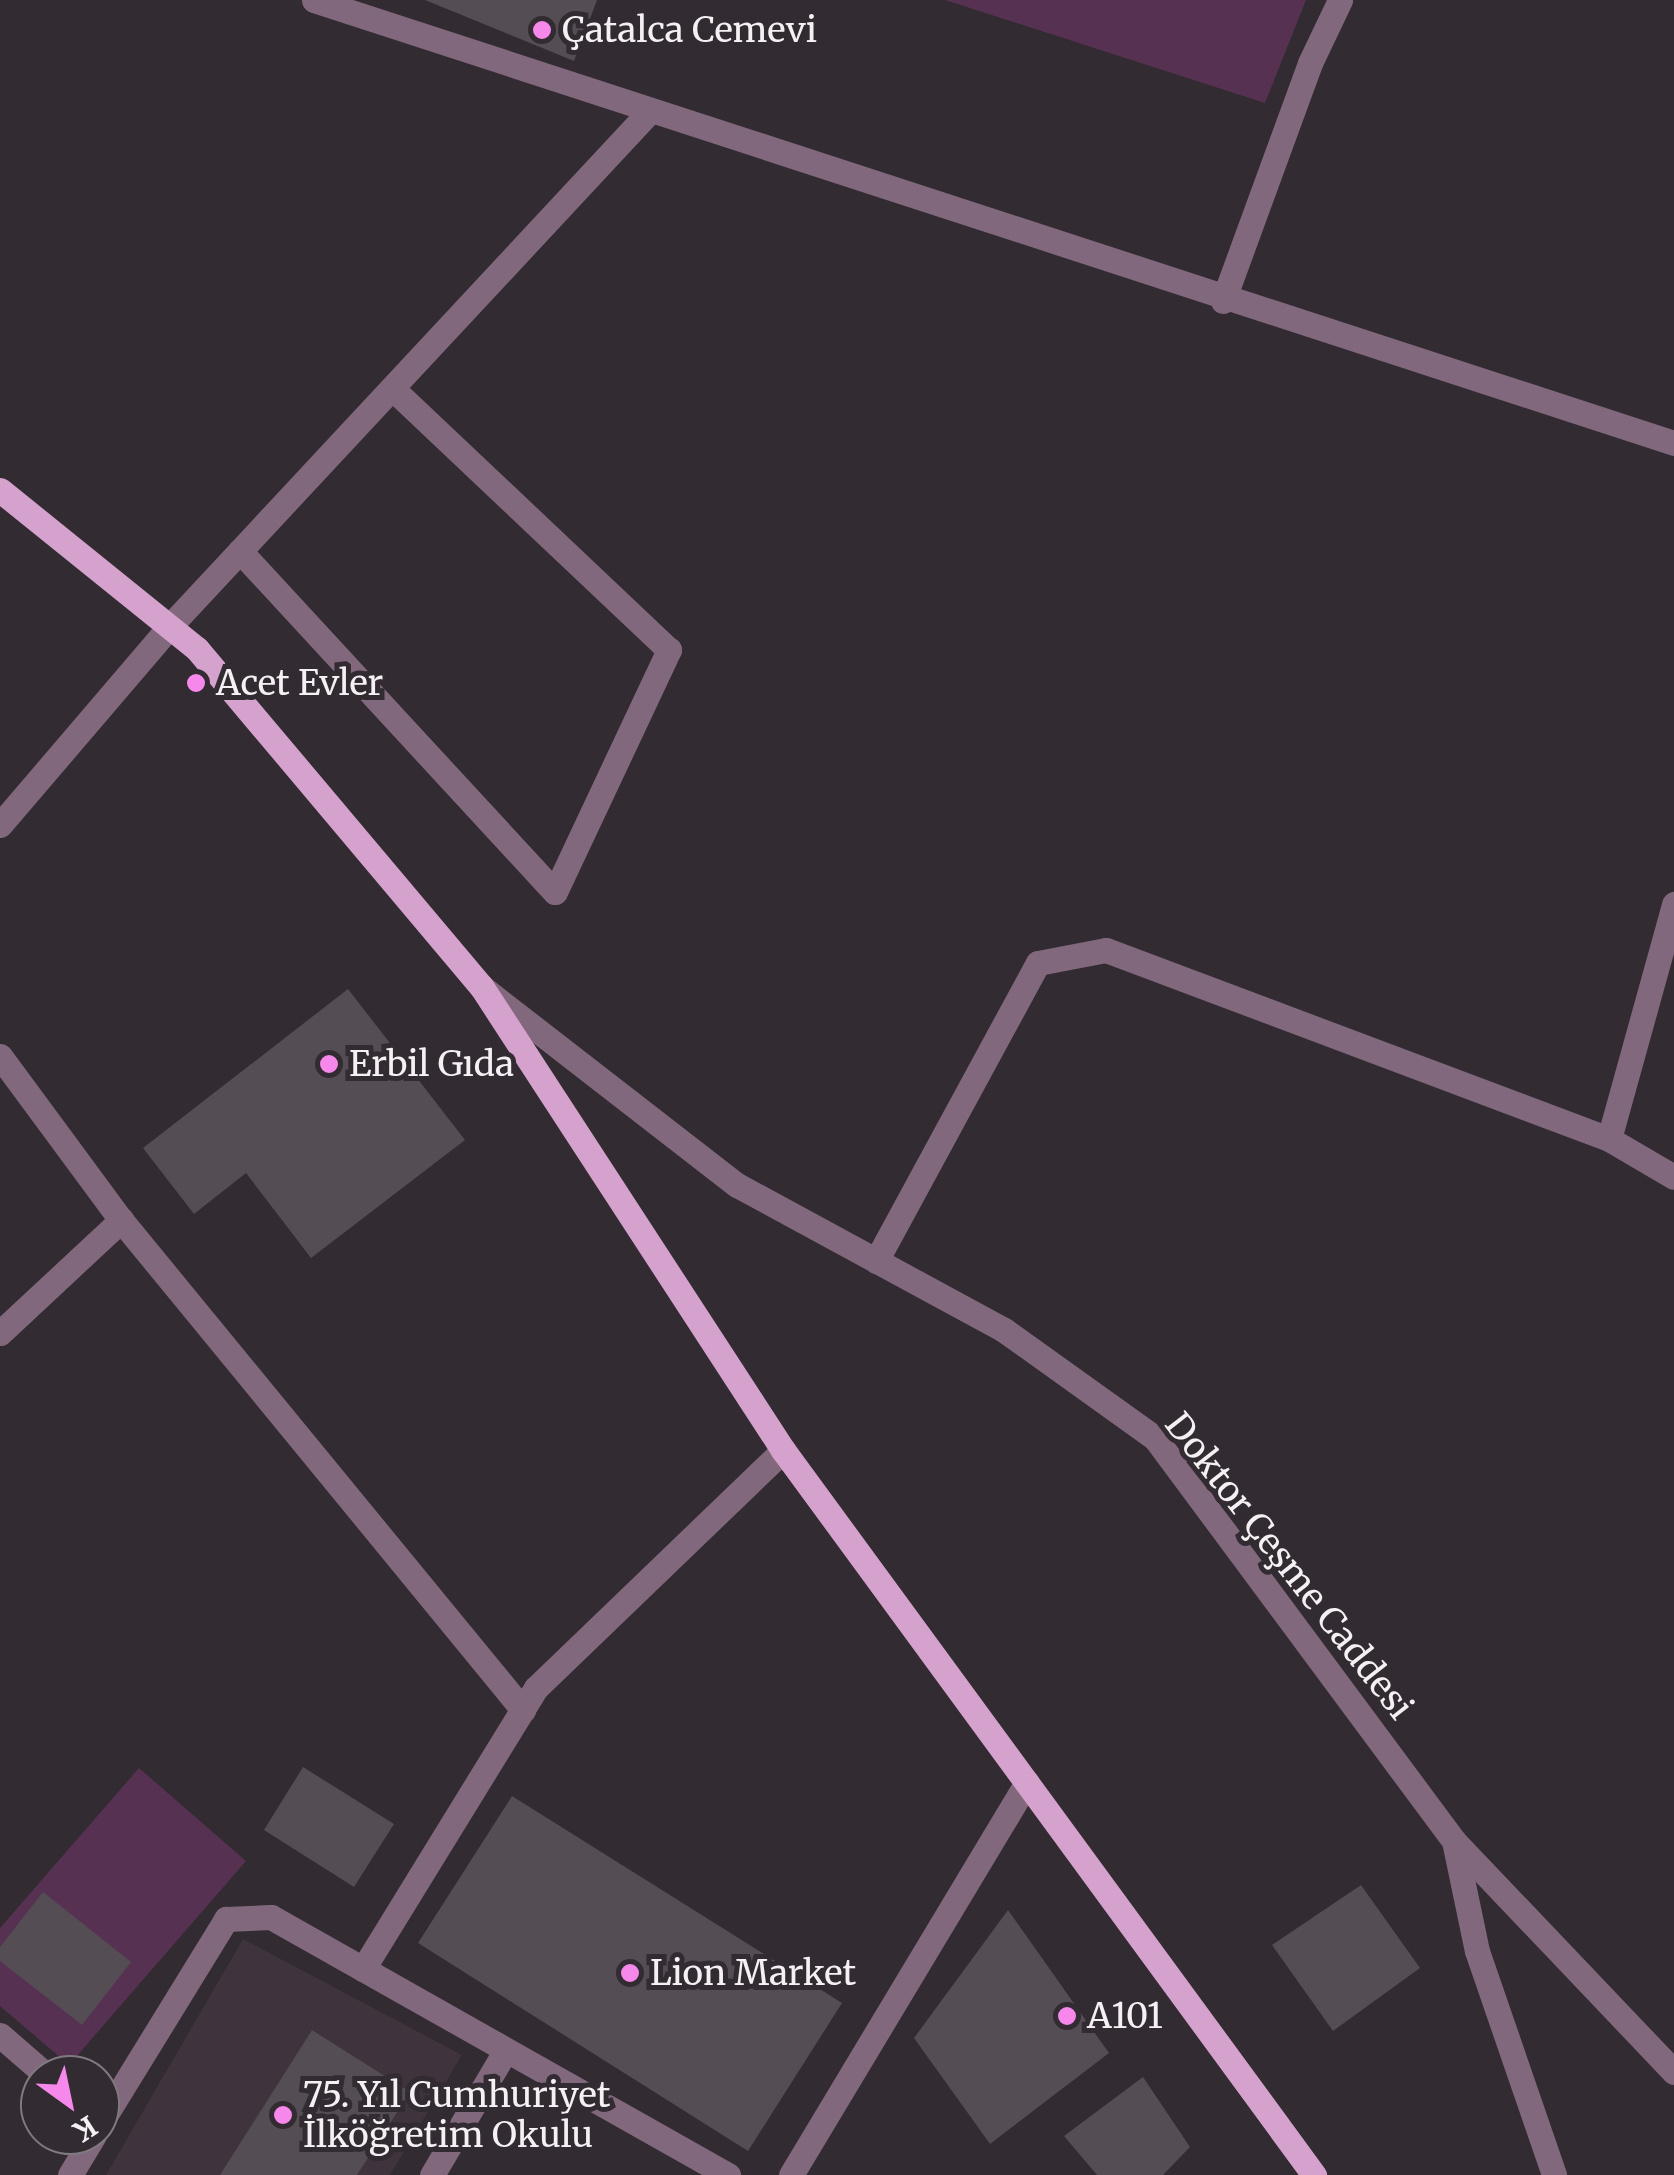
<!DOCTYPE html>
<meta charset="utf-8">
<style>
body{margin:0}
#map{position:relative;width:1674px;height:2175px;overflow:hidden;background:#322b31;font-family:Merriweather,serif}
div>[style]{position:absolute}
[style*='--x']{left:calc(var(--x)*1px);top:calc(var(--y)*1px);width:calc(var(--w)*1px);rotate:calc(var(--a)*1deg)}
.built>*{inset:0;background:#3f333d}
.green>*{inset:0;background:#573152}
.building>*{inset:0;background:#544d53}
.minor>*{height:25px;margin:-12.5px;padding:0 12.5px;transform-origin:12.5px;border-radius:12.5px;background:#81687d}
.major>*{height:25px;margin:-12.5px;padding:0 12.5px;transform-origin:12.5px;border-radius:12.5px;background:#d5a1cd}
.dots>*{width:28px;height:28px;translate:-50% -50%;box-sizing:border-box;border:5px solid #322b31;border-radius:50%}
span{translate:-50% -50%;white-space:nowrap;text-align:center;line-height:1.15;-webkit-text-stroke:10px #322b31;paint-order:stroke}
.poi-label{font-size:35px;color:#f4f0f3}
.left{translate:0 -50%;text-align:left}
.street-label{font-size:35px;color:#f4f0f3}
.north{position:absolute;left:20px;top:2055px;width:100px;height:100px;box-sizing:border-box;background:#322b31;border:2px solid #807a7f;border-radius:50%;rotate:147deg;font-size:28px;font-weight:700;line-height:40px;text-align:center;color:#f4f0f3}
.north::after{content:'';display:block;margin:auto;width:35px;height:45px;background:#f788eb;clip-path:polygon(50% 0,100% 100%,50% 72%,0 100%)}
</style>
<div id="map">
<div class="built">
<div style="clip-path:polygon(243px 1939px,462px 2055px,390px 2175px,106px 2175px)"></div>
</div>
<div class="green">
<div style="clip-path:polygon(945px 0,1306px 0,1265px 103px)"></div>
<div style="clip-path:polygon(139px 1768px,246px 1861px,69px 2065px,0 2006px,0 1928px)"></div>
</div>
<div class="building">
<div style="clip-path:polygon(425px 0,597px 0,574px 61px)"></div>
<div style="clip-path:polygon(348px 989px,465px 1140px,311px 1258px,246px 1173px,194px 1214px,143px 1148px)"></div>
<div style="clip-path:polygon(303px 1767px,394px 1824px,354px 1887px,264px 1830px)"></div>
<div style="clip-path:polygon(512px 1796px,842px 2003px,748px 2151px,418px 1943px)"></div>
<div style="clip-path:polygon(1361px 1885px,1420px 1968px,1333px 2031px,1272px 1945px)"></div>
<div style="clip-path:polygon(43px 1892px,131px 1962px,82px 2025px,0 1961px,0 1947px)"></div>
<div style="clip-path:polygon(1008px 1910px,1109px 2053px,990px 2144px,914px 2038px)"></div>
<div style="clip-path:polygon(312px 2030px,410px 2092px,357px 2175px,220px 2175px)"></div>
<div style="clip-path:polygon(1143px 2077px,1190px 2147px,1163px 2175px,1097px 2175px,1064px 2136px)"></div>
</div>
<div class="minor">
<div style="--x:314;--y:0;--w:1430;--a:18.04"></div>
<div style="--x:1223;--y:301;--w:253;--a:-69.9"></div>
<div style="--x:1310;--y:63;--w:70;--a:-64.5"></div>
<div style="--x:240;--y:551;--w:464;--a:47.3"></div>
<div style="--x:555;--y:892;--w:268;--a:-64.8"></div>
<div style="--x:669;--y:650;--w:381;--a:-136.6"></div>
<div style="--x:0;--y:825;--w:260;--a:-49.5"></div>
<div style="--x:169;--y:627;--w:705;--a:-47.01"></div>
<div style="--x:484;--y:989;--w:320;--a:37.8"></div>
<div style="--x:737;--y:1185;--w:304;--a:28.5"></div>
<div style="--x:1004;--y:1330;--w:186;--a:35.6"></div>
<div style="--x:1155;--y:1438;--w:502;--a:53.43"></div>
<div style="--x:1454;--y:1841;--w:319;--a:46.4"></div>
<div style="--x:0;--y:1056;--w:204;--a:53.6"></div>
<div style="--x:121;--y:1220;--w:634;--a:50.63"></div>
<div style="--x:1609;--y:1139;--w:244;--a:-74.5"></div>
<div style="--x:876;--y:1261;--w:339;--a:-61.5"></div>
<div style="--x:1038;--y:963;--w:69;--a:-10.8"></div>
<div style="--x:1106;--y:950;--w:537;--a:20.59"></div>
<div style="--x:1609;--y:1139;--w:75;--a:30.3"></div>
<div style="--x:0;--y:1333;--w:166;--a:-43"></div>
<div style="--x:1454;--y:1841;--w:112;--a:78.2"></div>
<div style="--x:1477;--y:1951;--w:237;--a:71"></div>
<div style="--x:363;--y:1969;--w:330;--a:-58.4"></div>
<div style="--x:536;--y:1688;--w:343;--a:-43.9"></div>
<div style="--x:0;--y:2035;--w:61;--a:41"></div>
<div style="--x:100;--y:2124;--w:241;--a:-58.4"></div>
<div style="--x:226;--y:1919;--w:45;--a:-2.5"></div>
<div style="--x:271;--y:1917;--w:525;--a:29.45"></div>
<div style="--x:70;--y:2175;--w:47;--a:-59"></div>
<div style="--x:432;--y:2175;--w:145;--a:-59.4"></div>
<div style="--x:791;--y:2175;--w:458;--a:-59"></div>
</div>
<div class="major">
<div style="--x:0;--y:490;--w:253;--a:38.9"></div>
<div style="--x:197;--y:649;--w:441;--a:49.9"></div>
<div style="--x:481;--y:986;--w:554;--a:56.94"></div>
<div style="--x:783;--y:1450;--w:899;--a:53.78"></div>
</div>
<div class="dots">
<div style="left:542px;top:30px;background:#f788eb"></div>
<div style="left:196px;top:683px;background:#f788eb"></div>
<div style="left:329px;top:1064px;background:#f788eb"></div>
<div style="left:630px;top:1973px;background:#f788eb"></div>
<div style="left:1067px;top:2016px;background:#f788eb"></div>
<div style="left:283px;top:2115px;background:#f788eb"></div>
</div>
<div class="poi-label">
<span class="left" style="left:562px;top:30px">Çatalca Cemevi</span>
<span class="left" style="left:216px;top:683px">Acet Evler</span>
<span class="left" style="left:349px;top:1064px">Erbil Gıda</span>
<span class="left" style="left:650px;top:1973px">Lion Market</span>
<span class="left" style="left:1087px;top:2016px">A101</span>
<span class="left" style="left:303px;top:2115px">75. Yıl Cumhuriyet<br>İlköğretim Okulu</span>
</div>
<div class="street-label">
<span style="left:1289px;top:1566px;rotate:52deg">Doktor Çeşme Caddesi</span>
</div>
<div class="north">K</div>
</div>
